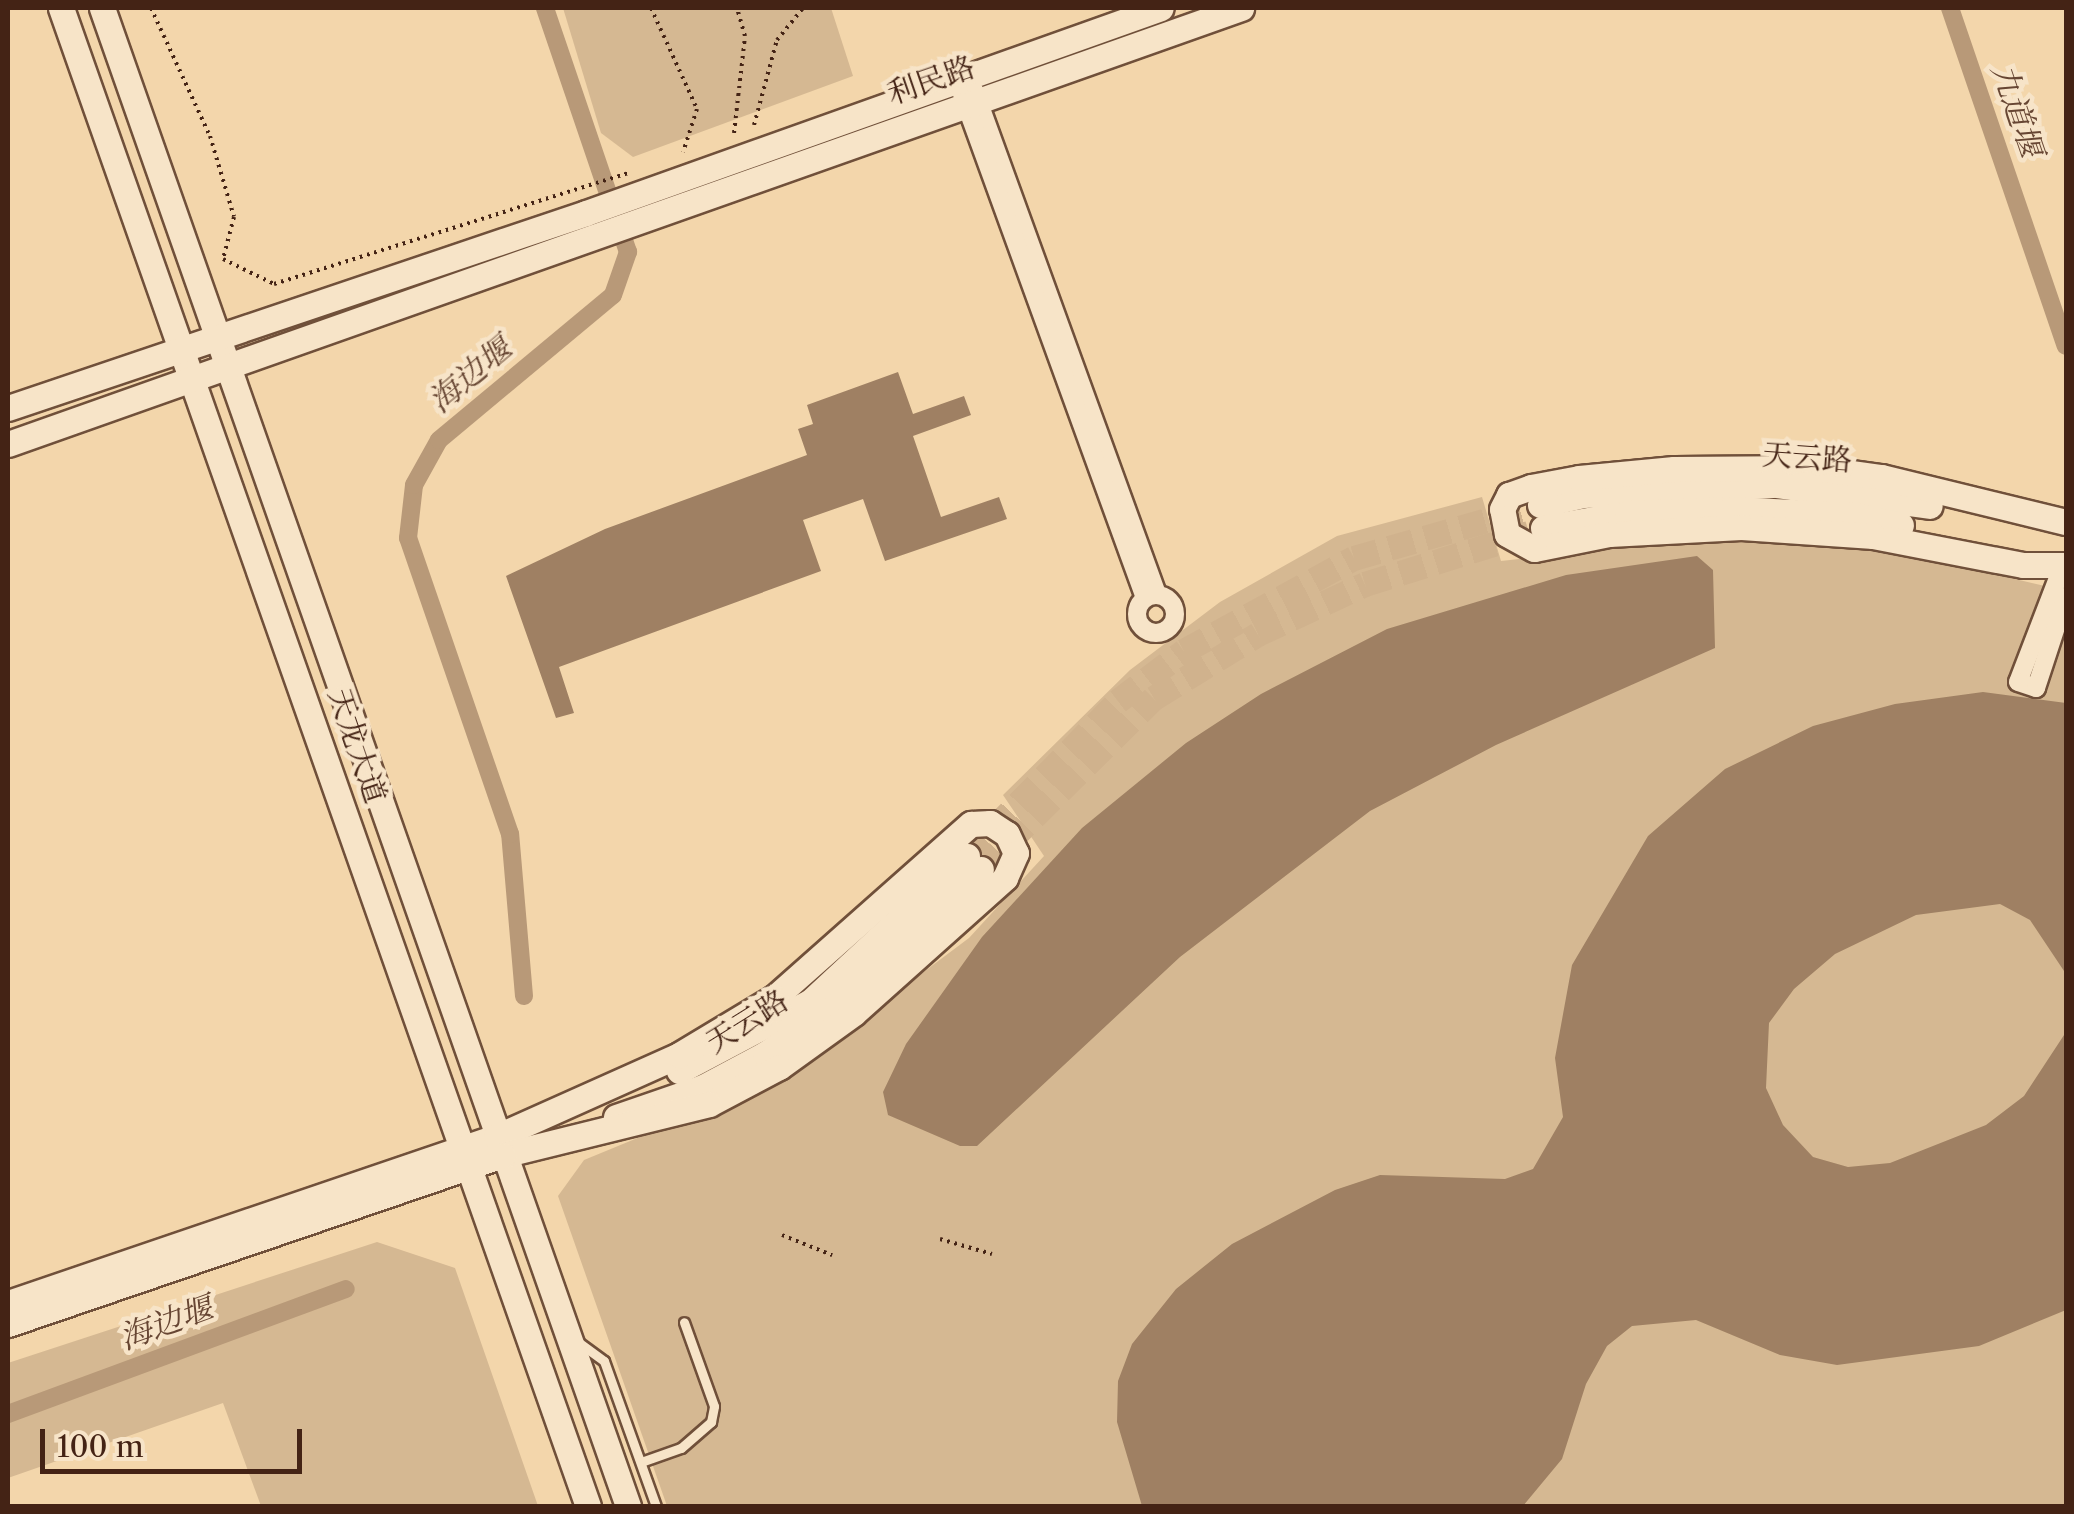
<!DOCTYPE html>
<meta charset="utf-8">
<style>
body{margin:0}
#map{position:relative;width:2074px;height:1514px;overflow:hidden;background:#f3d6ab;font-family:"Libre Caslon Text","Noto Serif SC",serif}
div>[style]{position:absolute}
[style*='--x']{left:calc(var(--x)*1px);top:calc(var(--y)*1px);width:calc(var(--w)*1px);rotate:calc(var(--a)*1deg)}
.green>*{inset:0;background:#d5b892}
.canal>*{height:18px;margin:-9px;padding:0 9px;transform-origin:9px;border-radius:9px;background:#b89978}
.building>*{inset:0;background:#9f8063}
.secondary-tunnel>*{height:25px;margin-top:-12.5px;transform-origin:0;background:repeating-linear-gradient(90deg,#d0b28d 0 25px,transparent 0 37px)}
.path>*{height:4px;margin-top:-2px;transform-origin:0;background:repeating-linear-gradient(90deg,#442315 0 2.5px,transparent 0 7.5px)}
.roads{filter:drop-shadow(2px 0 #70503a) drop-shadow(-2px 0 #70503a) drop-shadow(0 2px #70503a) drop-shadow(0 -2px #70503a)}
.lane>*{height:9px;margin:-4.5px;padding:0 4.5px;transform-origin:4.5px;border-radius:4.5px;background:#f7e4c8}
.street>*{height:18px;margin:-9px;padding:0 9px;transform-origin:9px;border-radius:9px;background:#f7e4c8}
.street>.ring{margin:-9px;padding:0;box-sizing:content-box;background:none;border:18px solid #f7e4c8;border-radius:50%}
.secondary>*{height:25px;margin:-12.5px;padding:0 12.5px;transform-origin:12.5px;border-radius:12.5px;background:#f7e4c8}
span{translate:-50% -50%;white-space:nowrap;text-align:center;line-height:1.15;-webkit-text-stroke:9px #f7e4c8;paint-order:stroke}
.street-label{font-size:30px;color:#442315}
.water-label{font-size:32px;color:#674633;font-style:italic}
.frame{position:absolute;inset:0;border:10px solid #442315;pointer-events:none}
.scale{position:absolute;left:40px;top:1429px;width:262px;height:45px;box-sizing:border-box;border:5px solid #442315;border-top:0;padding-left:12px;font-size:30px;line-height:35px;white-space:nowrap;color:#442315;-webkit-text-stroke:8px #f7e4c8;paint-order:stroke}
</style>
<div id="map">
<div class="green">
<div style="clip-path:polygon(563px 8px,831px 8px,853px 76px,633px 157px,601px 133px)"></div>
<div style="clip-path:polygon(1482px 497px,1501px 561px,1737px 534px,1896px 551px,2066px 591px,2066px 1506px,667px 1506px,558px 1196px,584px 1160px,781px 1079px,969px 938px,1044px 856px,1003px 795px,1130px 670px,1220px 602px,1337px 536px)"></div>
<div style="clip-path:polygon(377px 1242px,455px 1268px,538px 1506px,261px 1506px,223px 1403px,8px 1478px,8px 1363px)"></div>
</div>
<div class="canal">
<div style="--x:1950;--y:8;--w:357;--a:71.1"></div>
<div style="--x:524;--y:996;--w:163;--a:-94.9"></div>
<div style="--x:510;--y:834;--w:313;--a:-109"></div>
<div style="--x:408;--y:538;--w:53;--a:-83.5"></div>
<div style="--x:414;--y:485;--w:51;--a:-60.9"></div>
<div style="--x:439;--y:440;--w:226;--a:-39.8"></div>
<div style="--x:613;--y:295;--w:46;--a:-70.8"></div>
<div style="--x:628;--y:252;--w:258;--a:-108.8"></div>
<div style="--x:8;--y:1414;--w:360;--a:-20.3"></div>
</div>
<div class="building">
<div style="clip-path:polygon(898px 372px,913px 414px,964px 396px,971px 415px,913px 436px,941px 517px,999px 497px,1007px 519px,885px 561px,863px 499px,803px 520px,821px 571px,559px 667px,574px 713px,556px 718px,506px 576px,605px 529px,807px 455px,798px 429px,813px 424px,807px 405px)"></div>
<div style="clip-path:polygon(1697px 556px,1713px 570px,1715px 648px,1496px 745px,1370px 811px,1180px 957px,977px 1146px,960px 1146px,888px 1115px,883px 1092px,906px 1044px,982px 937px,1082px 828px,1186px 743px,1261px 694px,1387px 629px,1566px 575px)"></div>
<div style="clip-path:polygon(1983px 692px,2066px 703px,2066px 974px,2030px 920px,2000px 904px,1916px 915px,1835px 954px,1794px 989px,1769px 1023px,1766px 1088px,1783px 1125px,1813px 1157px,1848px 1167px,1890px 1163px,1986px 1125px,2024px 1096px,2066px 1032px,2066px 1310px,1979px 1346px,1837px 1365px,1780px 1355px,1696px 1320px,1632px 1326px,1607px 1346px,1586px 1384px,1562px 1459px,1523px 1506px,1142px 1506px,1117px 1422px,1118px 1381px,1132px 1344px,1176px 1289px,1232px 1244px,1335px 1190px,1380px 1175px,1505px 1179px,1533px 1169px,1563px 1117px,1555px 1058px,1572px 965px,1648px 836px,1725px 769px,1813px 726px,1895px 704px)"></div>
</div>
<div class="secondary-tunnel">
<div style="--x:967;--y:856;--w:216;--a:-45.7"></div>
<div style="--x:1118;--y:701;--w:83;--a:-37.1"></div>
<div style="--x:1184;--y:651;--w:194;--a:-28.7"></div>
<div style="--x:1354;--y:558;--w:193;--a:-15.9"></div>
<div style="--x:981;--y:869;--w:243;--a:-44.7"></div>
<div style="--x:1154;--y:698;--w:122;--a:-31.6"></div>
<div style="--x:1258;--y:634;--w:118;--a:-25"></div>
<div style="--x:1365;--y:584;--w:172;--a:-17.3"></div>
</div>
<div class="path">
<div style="--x:151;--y:8;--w:141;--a:65.3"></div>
<div style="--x:210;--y:136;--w:84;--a:73.5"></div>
<div style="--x:234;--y:217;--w:43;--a:104.7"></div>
<div style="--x:223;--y:259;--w:57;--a:26.1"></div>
<div style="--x:274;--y:284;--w:371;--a:-17.4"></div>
<div style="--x:651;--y:8;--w:111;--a:65.5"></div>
<div style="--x:697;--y:109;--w:45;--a:108"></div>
<div style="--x:754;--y:125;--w:88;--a:-74.9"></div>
<div style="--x:777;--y:40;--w:41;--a:-50.9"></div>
<div style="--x:734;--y:133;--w:98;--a:-83.5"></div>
<div style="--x:745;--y:36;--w:29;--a:-106"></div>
<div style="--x:782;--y:1235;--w:54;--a:21.8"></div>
<div style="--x:940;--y:1239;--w:54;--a:16.1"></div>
</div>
<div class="roads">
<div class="lane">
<div style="--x:578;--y:1342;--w:32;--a:36"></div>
<div style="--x:604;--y:1361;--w:154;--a:70.3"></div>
<div style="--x:641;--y:1462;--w:42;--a:-19.3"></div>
<div style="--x:681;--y:1448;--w:40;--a:-41"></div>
<div style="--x:711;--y:1422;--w:16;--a:-79"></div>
<div style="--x:714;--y:1406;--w:89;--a:-109.7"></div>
</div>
<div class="street">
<div style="--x:975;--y:92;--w:534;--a:70.07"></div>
<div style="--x:962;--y:94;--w:536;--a:70.04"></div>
<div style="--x:2063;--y:565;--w:125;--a:111"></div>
<div style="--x:2018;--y:682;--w:19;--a:18"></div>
<div style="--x:2036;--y:688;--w:96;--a:-71.8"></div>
<div class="ring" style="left:1137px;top:595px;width:20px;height:20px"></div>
</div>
<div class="secondary">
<div style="--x:61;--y:8;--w:1588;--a:70.62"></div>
<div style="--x:102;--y:8;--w:1588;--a:70.65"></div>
<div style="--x:8;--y:408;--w:610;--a:-18.64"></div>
<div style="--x:586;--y:213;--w:610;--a:-19.62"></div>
<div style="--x:8;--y:444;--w:1308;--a:-19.47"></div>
<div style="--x:1540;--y:505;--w:44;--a:-13.1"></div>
<div style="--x:1583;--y:495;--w:194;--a:-3"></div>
<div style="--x:1777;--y:485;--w:154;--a:7.8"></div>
<div style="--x:1543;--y:528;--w:85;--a:-10.1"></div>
<div style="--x:1627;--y:513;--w:104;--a:-2.2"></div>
<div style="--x:1731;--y:509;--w:125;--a:2.7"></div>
<div style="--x:1856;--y:515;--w:46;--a:12.5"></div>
<div style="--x:2063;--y:565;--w:40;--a:180"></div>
<div style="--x:2023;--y:565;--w:153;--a:-169.1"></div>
<div style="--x:1873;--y:536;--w:132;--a:-176.1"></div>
<div style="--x:1741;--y:527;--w:132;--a:177"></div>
<div style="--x:1609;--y:534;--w:76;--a:168.7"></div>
<div style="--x:1534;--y:549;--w:31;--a:-151"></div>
<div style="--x:1507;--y:534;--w:25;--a:-101"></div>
<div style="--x:1502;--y:509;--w:16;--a:-63"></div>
<div style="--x:1509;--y:495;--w:23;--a:-20"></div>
<div style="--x:1531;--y:487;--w:49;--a:-10.6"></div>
<div style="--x:1579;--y:478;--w:95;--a:-5.4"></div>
<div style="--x:1674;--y:469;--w:141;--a:-0.4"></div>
<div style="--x:1815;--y:468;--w:67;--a:7.8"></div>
<div style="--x:1881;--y:477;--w:190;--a:13.7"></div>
<div style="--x:679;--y:1071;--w:149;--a:-27.9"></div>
<div style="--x:811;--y:1001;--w:213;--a:-42.9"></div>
<div style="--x:616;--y:1117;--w:92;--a:-19"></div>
<div style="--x:703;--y:1087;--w:70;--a:-28"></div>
<div style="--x:765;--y:1054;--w:102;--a:-34.6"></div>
<div style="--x:849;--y:996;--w:183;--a:-43.9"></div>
<div style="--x:8;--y:1303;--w:515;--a:-18.79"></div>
<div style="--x:496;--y:1137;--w:201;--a:-24.1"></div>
<div style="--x:679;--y:1055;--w:111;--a:-31"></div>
<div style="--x:774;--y:998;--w:263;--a:-41.5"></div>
<div style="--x:971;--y:824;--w:19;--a:-3"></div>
<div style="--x:990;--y:823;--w:20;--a:33"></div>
<div style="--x:1007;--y:834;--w:21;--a:65"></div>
<div style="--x:1016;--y:853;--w:27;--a:114"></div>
<div style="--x:1005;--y:878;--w:203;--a:138.2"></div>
<div style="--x:854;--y:1013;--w:92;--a:144.2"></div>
<div style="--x:779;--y:1067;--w:79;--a:152.1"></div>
<div style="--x:709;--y:1104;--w:212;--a:166.1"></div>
<div style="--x:503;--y:1155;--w:523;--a:161.15"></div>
</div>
</div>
<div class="street-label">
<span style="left:931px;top:81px;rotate:-19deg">利民路</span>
<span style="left:1807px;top:458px;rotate:4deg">天云路</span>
<span style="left:357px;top:746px;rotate:71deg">天龙大道</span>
<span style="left:747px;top:1022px;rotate:-32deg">天云路</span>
</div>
<div class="water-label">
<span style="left:2017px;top:110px;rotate:71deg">九道堰</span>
<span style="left:470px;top:375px;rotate:-40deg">海边堰</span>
<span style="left:166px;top:1323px;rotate:-20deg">海边堰</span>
</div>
<div class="frame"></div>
<div class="scale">100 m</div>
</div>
